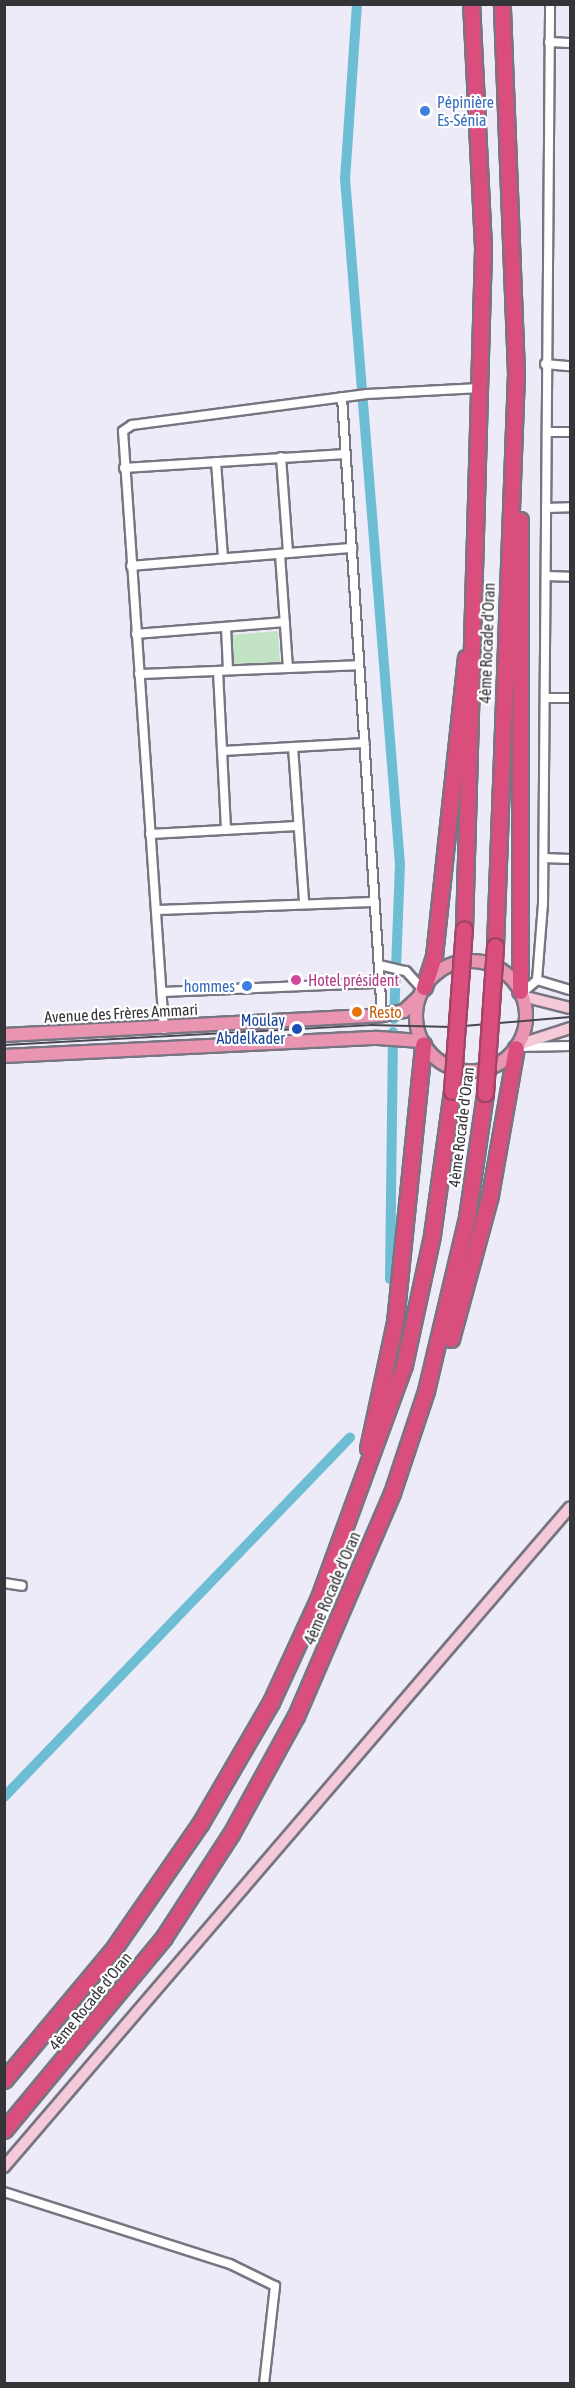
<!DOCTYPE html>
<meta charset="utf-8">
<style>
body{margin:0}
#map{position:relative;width:575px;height:2388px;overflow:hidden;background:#edebf8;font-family:"Asap Condensed",sans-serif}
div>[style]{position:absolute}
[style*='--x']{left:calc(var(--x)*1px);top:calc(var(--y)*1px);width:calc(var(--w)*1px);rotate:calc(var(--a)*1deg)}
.green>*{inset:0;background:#c3e3c5}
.canal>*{height:10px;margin:-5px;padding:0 5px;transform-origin:5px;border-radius:5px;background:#6dbdd4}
.roads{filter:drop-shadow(2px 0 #777581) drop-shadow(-2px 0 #777581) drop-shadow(0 2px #777581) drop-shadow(0 -2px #777581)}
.minor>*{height:8px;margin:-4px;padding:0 4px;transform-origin:4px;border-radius:4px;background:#fff}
.secondary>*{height:10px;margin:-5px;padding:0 5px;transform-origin:5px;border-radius:5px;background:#f4cad8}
.primary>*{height:12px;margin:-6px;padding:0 6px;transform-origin:6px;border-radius:6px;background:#e995b2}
.primary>.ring{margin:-6px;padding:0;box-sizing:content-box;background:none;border:12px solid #e995b2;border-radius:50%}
.motorway>*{height:15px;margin:-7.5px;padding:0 7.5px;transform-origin:7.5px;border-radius:7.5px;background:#da4e7e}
.tram>*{height:1.5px;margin:-0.75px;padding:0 0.75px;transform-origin:0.75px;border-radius:0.75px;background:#48474d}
.bridges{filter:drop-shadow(2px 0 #a04566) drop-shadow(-2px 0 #a04566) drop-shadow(0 2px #a04566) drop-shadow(0 -2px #a04566)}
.motorway-bridge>*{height:15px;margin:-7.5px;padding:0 7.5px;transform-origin:7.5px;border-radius:7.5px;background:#da4e7e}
.dots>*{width:16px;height:16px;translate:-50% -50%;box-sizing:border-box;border:3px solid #fff;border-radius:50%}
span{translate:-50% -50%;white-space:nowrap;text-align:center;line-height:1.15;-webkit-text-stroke:4.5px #fff;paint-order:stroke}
.shop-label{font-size:16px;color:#366cbe}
.left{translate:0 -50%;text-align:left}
.right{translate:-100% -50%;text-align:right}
.street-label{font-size:16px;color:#353439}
.hotel-label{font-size:16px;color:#b23c85}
.food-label{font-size:16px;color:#c56008}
.transit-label{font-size:16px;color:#164399}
.frame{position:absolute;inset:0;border:6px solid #353439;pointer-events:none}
</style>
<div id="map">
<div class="green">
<div style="clip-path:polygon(278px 631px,280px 662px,233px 665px,232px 635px)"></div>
</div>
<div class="canal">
<div style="--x:357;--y:4;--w:174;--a:93.9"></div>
<div style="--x:345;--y:178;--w:688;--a:85.42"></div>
<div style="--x:400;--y:864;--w:155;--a:92.2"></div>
<div style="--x:390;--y:1279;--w:247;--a:-89.3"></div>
<div style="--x:4;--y:1797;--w:499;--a:-46.1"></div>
</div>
<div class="roads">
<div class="minor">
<div style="--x:549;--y:42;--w:21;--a:3"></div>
<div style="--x:545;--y:364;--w:25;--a:5"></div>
<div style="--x:342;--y:397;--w:619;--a:86.3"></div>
<div style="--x:547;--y:432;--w:23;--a:0"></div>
<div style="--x:281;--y:457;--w:96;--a:85.8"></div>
<div style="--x:216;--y:462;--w:96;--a:85.8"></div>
<div style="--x:124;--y:468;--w:222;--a:-3.6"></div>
<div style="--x:546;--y:508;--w:24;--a:-2"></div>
<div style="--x:280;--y:554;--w:114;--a:86"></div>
<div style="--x:131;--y:566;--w:222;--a:-4.7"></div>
<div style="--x:546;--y:576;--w:24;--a:2"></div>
<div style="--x:226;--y:627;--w:43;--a:87.3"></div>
<div style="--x:136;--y:634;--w:149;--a:-4.6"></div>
<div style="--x:218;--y:671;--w:159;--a:87.1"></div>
<div style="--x:139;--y:674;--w:220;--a:-2.3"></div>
<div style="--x:545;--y:698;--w:25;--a:0"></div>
<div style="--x:293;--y:747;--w:155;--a:85.9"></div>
<div style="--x:222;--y:751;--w:143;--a:-3.2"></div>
<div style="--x:150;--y:834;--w:148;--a:-3.1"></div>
<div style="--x:544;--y:858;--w:26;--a:2"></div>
<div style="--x:156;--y:910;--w:219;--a:-2.1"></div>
<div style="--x:379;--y:965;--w:28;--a:13"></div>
<div style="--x:406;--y:971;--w:24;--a:48"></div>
<div style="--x:537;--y:980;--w:34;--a:17"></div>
<div style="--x:162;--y:992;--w:218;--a:-2.4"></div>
<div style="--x:521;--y:994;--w:21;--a:-41"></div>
<div style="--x:537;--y:980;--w:76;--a:-85.5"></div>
<div style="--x:543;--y:904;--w:900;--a:-89.55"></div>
<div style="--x:164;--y:1029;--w:599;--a:-93.92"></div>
<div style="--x:123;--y:431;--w:11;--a:-34"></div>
<div style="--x:132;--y:425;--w:237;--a:-7.5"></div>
<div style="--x:367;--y:394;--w:113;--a:-3"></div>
<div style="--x:518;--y:1047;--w:52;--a:-1.1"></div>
<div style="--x:4;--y:1583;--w:18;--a:9"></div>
<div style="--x:4;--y:2192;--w:237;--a:17.7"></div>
<div style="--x:230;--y:2264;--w:50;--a:26.1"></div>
<div style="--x:275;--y:2286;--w:99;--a:96.4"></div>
</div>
<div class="secondary">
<div style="--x:522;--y:996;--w:49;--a:14"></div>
<div style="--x:518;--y:1045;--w:55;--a:-18.1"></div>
<div style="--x:4;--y:2167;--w:869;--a:-49.38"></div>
</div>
<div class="primary">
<div class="ring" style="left:416px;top:961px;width:98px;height:98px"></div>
<div style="--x:4;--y:1035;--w:379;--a:-3"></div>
<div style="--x:382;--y:1015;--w:22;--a:-10"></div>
<div style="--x:404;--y:1011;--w:21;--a:-43"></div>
<div style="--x:4;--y:1056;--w:374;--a:-2.8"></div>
<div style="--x:378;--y:1038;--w:43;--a:4"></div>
</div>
<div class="motorway">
<div style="--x:520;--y:520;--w:471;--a:90"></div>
<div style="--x:464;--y:929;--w:682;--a:-88.4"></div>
<div style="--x:483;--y:247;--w:243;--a:-92.8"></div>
<div style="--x:495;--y:946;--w:573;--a:-87.9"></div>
<div style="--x:516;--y:373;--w:369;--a:-92.2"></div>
<div style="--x:424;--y:987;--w:33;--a:-72"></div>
<div style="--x:434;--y:956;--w:300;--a:-83.9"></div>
<div style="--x:451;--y:1339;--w:149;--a:-74.8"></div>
<div style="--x:490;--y:1195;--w:149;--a:-80"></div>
<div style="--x:368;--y:1448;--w:129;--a:-77.9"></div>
<div style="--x:395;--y:1322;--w:279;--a:-84.2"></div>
<div style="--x:4;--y:2080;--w:168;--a:-50.1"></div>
<div style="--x:112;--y:1951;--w:155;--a:-55.3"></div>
<div style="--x:200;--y:1824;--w:141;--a:-59.8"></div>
<div style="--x:271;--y:1702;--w:112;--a:-65.3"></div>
<div style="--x:318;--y:1600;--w:250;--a:-69.9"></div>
<div style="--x:404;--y:1365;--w:133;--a:-77.8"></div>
<div style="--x:432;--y:1235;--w:145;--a:-82.1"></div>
<div style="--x:4;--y:2130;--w:251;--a:-50.3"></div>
<div style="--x:164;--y:1937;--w:123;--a:-57"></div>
<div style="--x:231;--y:1834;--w:135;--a:-61.2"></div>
<div style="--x:296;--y:1716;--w:243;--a:-66.7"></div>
<div style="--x:392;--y:1493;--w:108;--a:-71.6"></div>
<div style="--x:426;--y:1391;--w:179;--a:-76.7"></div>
<div style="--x:467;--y:1217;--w:125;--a:-81.7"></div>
</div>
</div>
<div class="tram">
<div style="--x:4;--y:1045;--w:367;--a:-3.1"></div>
<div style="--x:370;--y:1025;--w:82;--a:1.4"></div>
<div style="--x:452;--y:1027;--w:118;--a:-4.8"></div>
</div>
<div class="bridges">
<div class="motorway-bridge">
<div style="--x:452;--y:1091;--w:162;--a:-85.8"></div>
<div style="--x:485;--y:1093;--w:147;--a:-86.1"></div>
</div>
</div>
<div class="dots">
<div style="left:425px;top:111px;background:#3f7fe0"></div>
<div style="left:296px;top:980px;background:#d1479c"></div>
<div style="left:247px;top:986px;background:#3f7fe0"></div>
<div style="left:357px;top:1012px;background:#e8710a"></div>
<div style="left:297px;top:1029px;background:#1a4fb4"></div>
</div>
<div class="shop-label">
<span class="left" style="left:437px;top:111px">Pépinière<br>Es-Sénia</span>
<span class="right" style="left:235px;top:986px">hommes</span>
</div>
<div class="street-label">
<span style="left:487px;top:643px;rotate:-88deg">4ème Rocade d'Oran</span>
<span style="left:121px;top:1013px;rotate:-3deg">Avenue des Frères Ammari</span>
<span style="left:461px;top:1127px;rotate:-83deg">4ème Rocade d'Oran</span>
<span style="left:332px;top:1588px;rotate:-67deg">4ème Rocade d'Oran</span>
<span style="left:90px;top:2001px;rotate:-51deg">4ème Rocade d'Oran</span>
</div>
<div class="hotel-label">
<span class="left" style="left:308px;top:980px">Hotel président</span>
</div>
<div class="food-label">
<span class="left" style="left:369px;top:1012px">Resto</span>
</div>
<div class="transit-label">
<span class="right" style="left:285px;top:1029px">Moulay<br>Abdelkader</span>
</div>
<div class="frame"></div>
</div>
